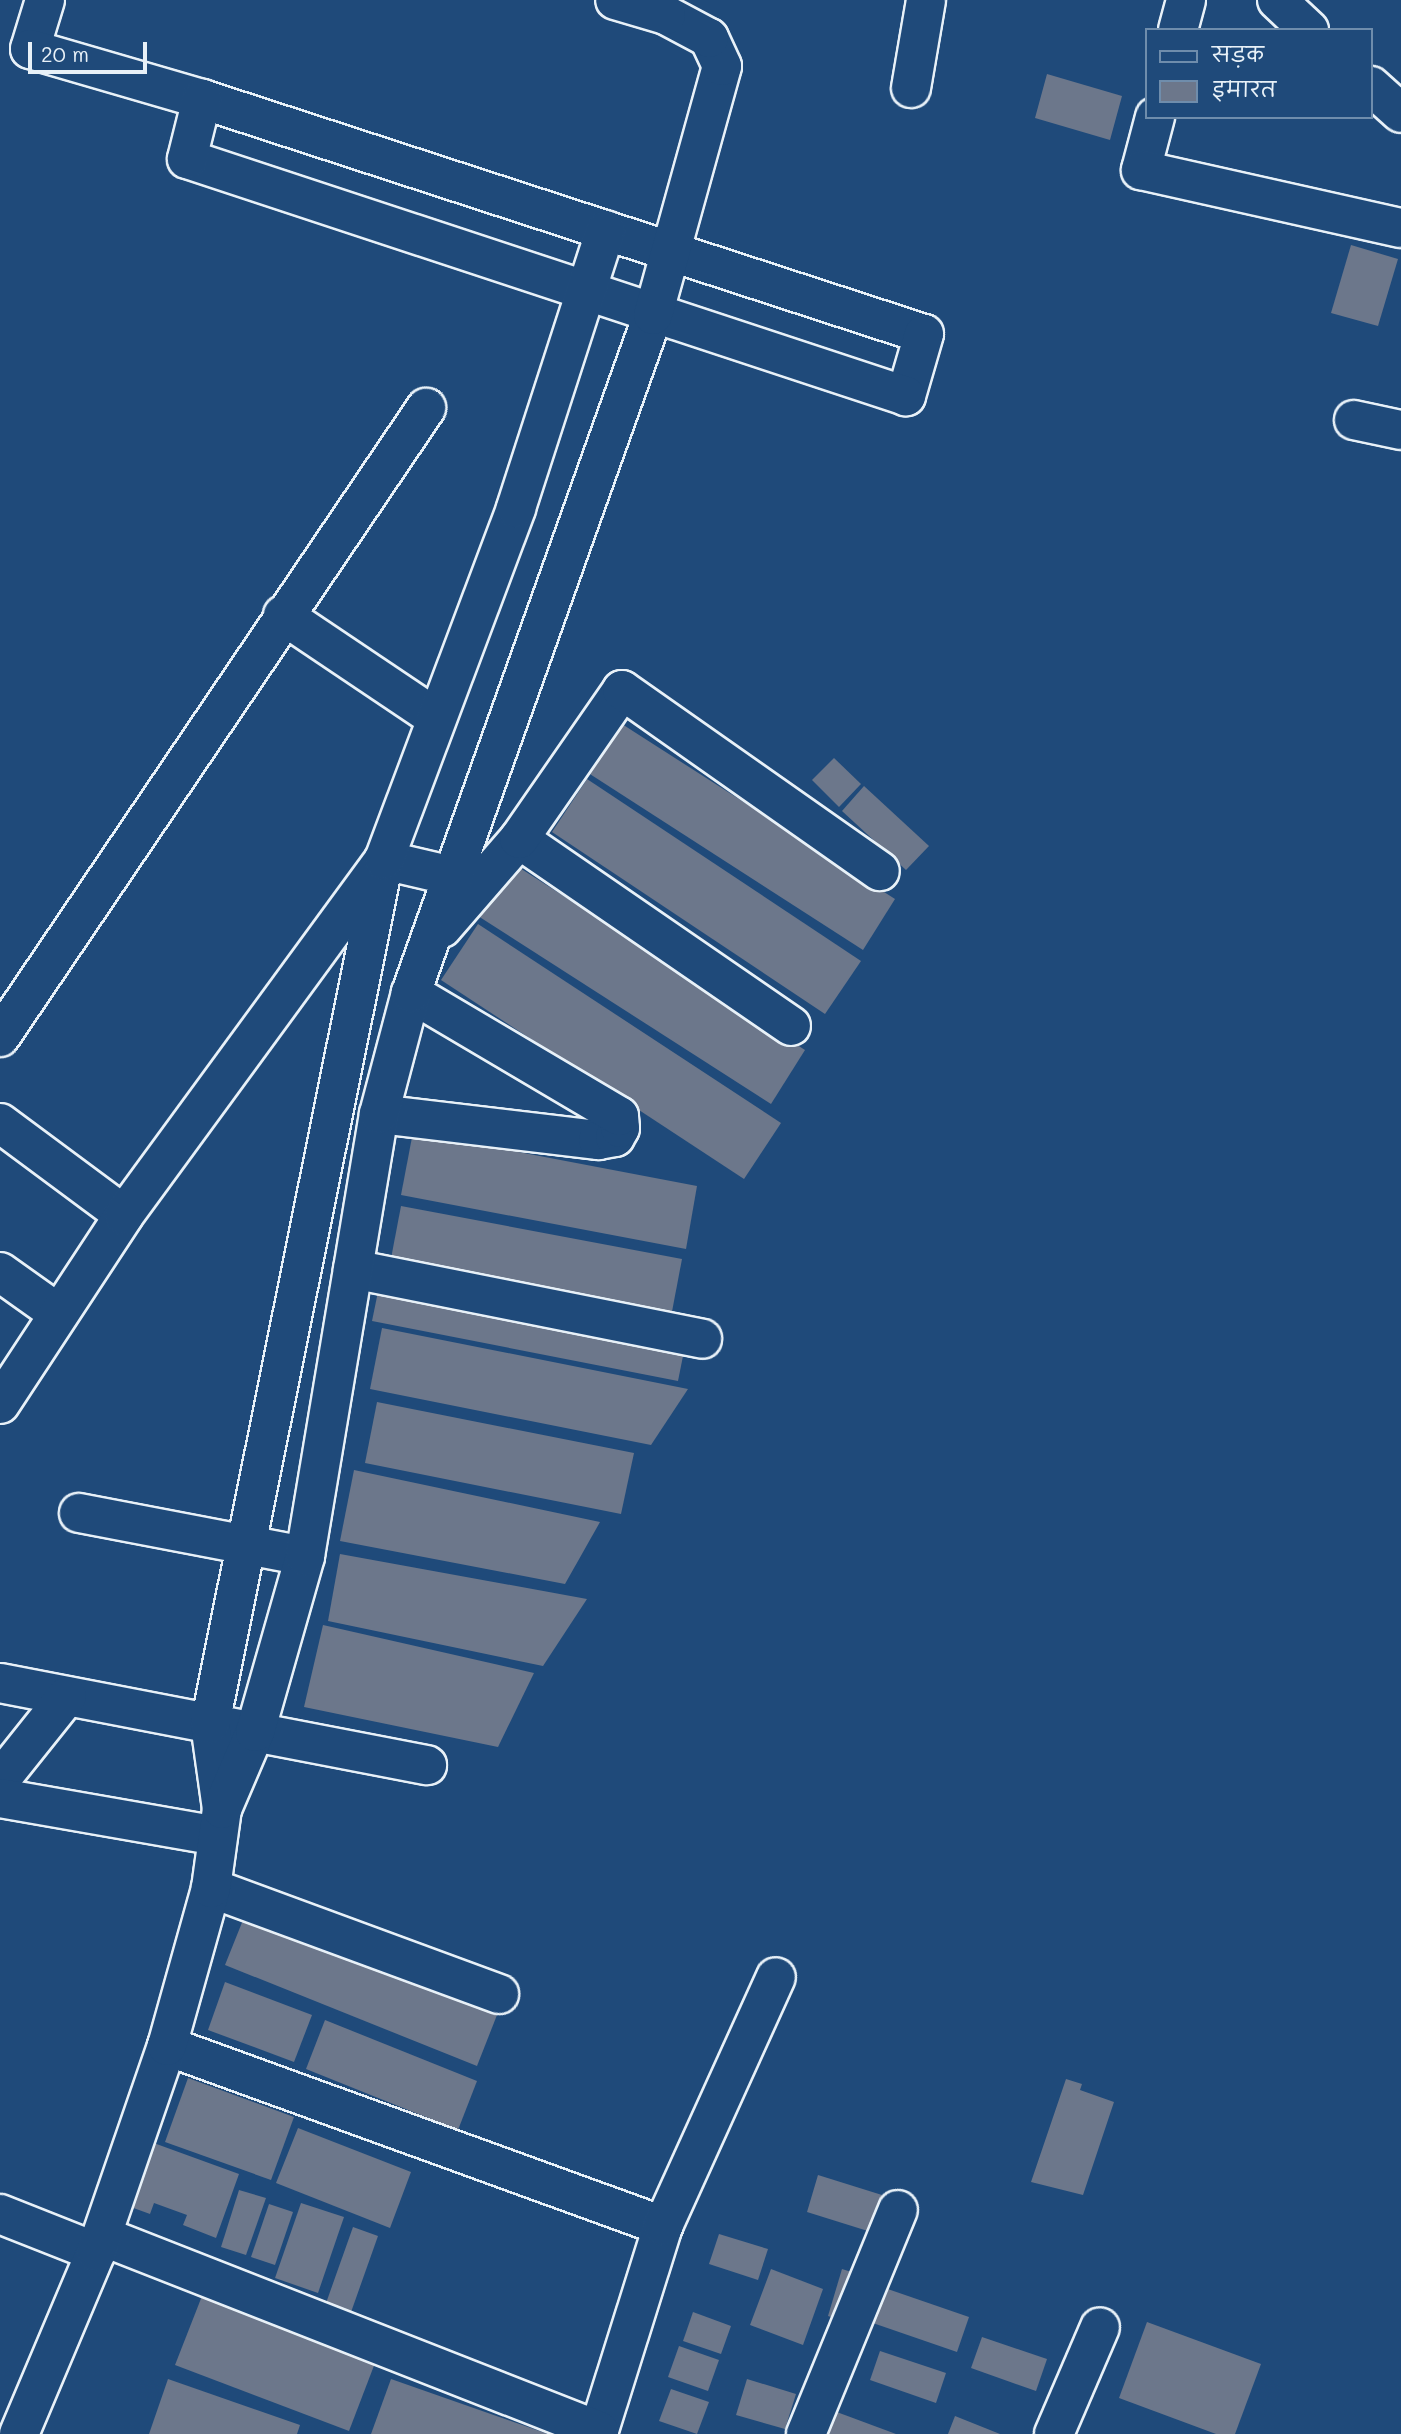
<!DOCTYPE html>
<meta charset="utf-8">
<style>
body{margin:0}
#map{position:relative;width:1401px;height:2434px;overflow:hidden;background:#1f4a7a;font-family:Mali,"Playpen Sans Deva",sans-serif}
div>[style]{position:absolute}
[style*='--x']{left:calc(var(--x)*1px);top:calc(var(--y)*1px);width:calc(var(--w)*1px);rotate:calc(var(--a)*1deg)}
.building>*{inset:0;background:#6c778b}
.roads{filter:drop-shadow(2px 0 #e8f1f8) drop-shadow(-2px 0 #e8f1f8) drop-shadow(0 2px #e8f1f8) drop-shadow(0 -2px #e8f1f8)}
.minor>*{height:38px;margin:-19px;padding:0 19px;transform-origin:19px;border-radius:19px;background:#1f4a7a}
span{translate:-50% -50%;white-space:nowrap;text-align:center;line-height:1.15;-webkit-text-stroke:7px #1f4a7a;paint-order:stroke}
.legend{position:absolute;left:1145px;top:28px;width:228px;height:91px;box-sizing:border-box;background:#1f4a7a;border:2px solid #6f8dac;margin:0;padding:9px 12px;list-style:none;font-size:21px;color:#e8f1f8}
.legend li{display:flex;align-items:center;gap:14px;height:35px}
.legend b{width:35px;border:2px solid #6f8dac}
.scale{position:absolute;left:28px;top:42px;width:119px;height:32px;box-sizing:border-box;border:4px solid #e8f1f8;border-top:0;padding-left:9px;font-size:21px;line-height:24px;white-space:nowrap;color:#e8f1f8;-webkit-text-stroke:5px #1f4a7a;paint-order:stroke}
</style>
<div id="map">
<div class="building">
<div style="clip-path:polygon(1047px 74px,1122px 96px,1110px 140px,1035px 118px)"></div>
<div style="clip-path:polygon(1351px 245px,1398px 259px,1378px 326px,1331px 313px)"></div>
<div style="clip-path:polygon(611px 717px,895px 899px,863px 950px,579px 767px)"></div>
<div style="clip-path:polygon(834px 758px,861px 784px,839px 807px,812px 780px)"></div>
<div style="clip-path:polygon(587px 779px,861px 961px,825px 1014px,552px 832px)"></div>
<div style="clip-path:polygon(864px 786px,929px 846px,906px 870px,842px 811px)"></div>
<div style="clip-path:polygon(512px 863px,805px 1050px,771px 1104px,478px 916px)"></div>
<div style="clip-path:polygon(478px 924px,781px 1123px,744px 1179px,441px 980px)"></div>
<div style="clip-path:polygon(413px 1132px,697px 1186px,686px 1249px,401px 1195px)"></div>
<div style="clip-path:polygon(401px 1206px,682px 1259px,670px 1322px,389px 1269px)"></div>
<div style="clip-path:polygon(380px 1282px,686px 1341px,678px 1381px,372px 1321px)"></div>
<div style="clip-path:polygon(382px 1328px,688px 1389px,651px 1445px,370px 1389px)"></div>
<div style="clip-path:polygon(377px 1402px,634px 1453px,621px 1514px,365px 1463px)"></div>
<div style="clip-path:polygon(354px 1470px,600px 1522px,565px 1584px,340px 1541px)"></div>
<div style="clip-path:polygon(340px 1554px,587px 1599px,543px 1666px,328px 1621px)"></div>
<div style="clip-path:polygon(323px 1625px,534px 1673px,498px 1747px,304px 1707px)"></div>
<div style="clip-path:polygon(245px 1915px,497px 2015px,477px 2066px,225px 1965px)"></div>
<div style="clip-path:polygon(225px 1982px,312px 2015px,294px 2062px,208px 2030px)"></div>
<div style="clip-path:polygon(325px 2020px,477px 2081px,458px 2130px,306px 2069px)"></div>
<div style="clip-path:polygon(188px 2078px,294px 2117px,271px 2180px,165px 2142px)"></div>
<div style="clip-path:polygon(1066px 2079px,1082px 2084px,1080px 2090px,1114px 2102px,1083px 2195px,1031px 2182px)"></div>
<div style="clip-path:polygon(298px 2128px,411px 2172px,390px 2228px,276px 2183px)"></div>
<div style="clip-path:polygon(151px 2142px,239px 2174px,216px 2238px,183px 2225px,187px 2215px,154px 2203px,150px 2214px,128px 2206px)"></div>
<div style="clip-path:polygon(818px 2175px,882px 2195px,871px 2232px,807px 2212px)"></div>
<div style="clip-path:polygon(239px 2190px,266px 2198px,246px 2255px,221px 2247px)"></div>
<div style="clip-path:polygon(301px 2203px,344px 2217px,318px 2293px,275px 2278px)"></div>
<div style="clip-path:polygon(269px 2204px,293px 2212px,275px 2265px,251px 2257px)"></div>
<div style="clip-path:polygon(353px 2227px,378px 2236px,350px 2315px,325px 2306px)"></div>
<div style="clip-path:polygon(719px 2234px,768px 2249px,758px 2280px,709px 2264px)"></div>
<div style="clip-path:polygon(771px 2269px,823px 2289px,803px 2345px,750px 2325px)"></div>
<div style="clip-path:polygon(842px 2269px,864px 2276px,850px 2323px,828px 2316px)"></div>
<div style="clip-path:polygon(879px 2286px,969px 2317px,957px 2352px,867px 2321px)"></div>
<div style="clip-path:polygon(202px 2296px,375px 2363px,349px 2431px,175px 2365px)"></div>
<div style="clip-path:polygon(693px 2312px,731px 2326px,721px 2354px,683px 2341px)"></div>
<div style="clip-path:polygon(1147px 2322px,1261px 2364px,1235px 2434px,1216px 2434px,1119px 2398px)"></div>
<div style="clip-path:polygon(982px 2337px,1047px 2359px,1036px 2391px,971px 2368px)"></div>
<div style="clip-path:polygon(679px 2346px,719px 2360px,708px 2391px,668px 2377px)"></div>
<div style="clip-path:polygon(880px 2351px,946px 2373px,936px 2403px,870px 2380px)"></div>
<div style="clip-path:polygon(168px 2379px,300px 2425px,297px 2434px,149px 2434px)"></div>
<div style="clip-path:polygon(391px 2379px,548px 2434px,371px 2434px)"></div>
<div style="clip-path:polygon(747px 2379px,796px 2394px,785px 2429px,736px 2415px)"></div>
<div style="clip-path:polygon(671px 2389px,709px 2402px,697px 2434px,659px 2421px)"></div>
<div style="clip-path:polygon(826px 2408px,896px 2434px,817px 2434px)"></div>
<div style="clip-path:polygon(955px 2416px,1000px 2434px,948px 2434px)"></div>
</div>
<div class="roads">
<div class="minor">
<div style="--x:45;--y:0;--w:51;--a:107"></div>
<div style="--x:30;--y:49;--w:179;--a:16.2"></div>
<div style="--x:1277;--y:0;--w:44;--a:43.2"></div>
<div style="--x:1178;--y:30;--w:31;--a:-75"></div>
<div style="--x:1371;--y:86;--w:40;--a:42"></div>
<div style="--x:911;--y:88;--w:89;--a:-80.3"></div>
<div style="--x:202;--y:99;--w:759;--a:18.03"></div>
<div style="--x:924;--y:334;--w:65;--a:106.2"></div>
<div style="--x:906;--y:396;--w:757;--a:-161.76"></div>
<div style="--x:187;--y:159;--w:62;--a:-76"></div>
<div style="--x:1155;--y:117;--w:55;--a:104.8"></div>
<div style="--x:1141;--y:170;--w:266;--a:12.6"></div>
<div style="--x:1354;--y:420;--w:48;--a:12"></div>
<div style="--x:283;--y:615;--w:183;--a:33.9"></div>
<div style="--x:519;--y:839;--w:330;--a:34.5"></div>
<div style="--x:442;--y:928;--w:118;--a:-49.1"></div>
<div style="--x:519;--y:839;--w:181;--a:-55.3"></div>
<div style="--x:622;--y:690;--w:315;--a:35.1"></div>
<div style="--x:0;--y:1037;--w:760;--a:-55.89"></div>
<div style="--x:379;--y:1114;--w:221;--a:6.8"></div>
<div style="--x:598;--y:1140;--w:17;--a:-10"></div>
<div style="--x:615;--y:1137;--w:10;--a:-61"></div>
<div style="--x:620;--y:1128;--w:12;--a:-95"></div>
<div style="--x:619;--y:1116;--w:242;--a:-149.4"></div>
<div style="--x:0;--y:1123;--w:154;--a:36.6"></div>
<div style="--x:353;--y:1269;--w:356;--a:11.3"></div>
<div style="--x:0;--y:1272;--w:72;--a:35.4"></div>
<div style="--x:0;--y:1404;--w:226;--a:-56.7"></div>
<div style="--x:124;--y:1215;--w:440;--a:-53.8"></div>
<div style="--x:384;--y:860;--w:71;--a:13.1"></div>
<div style="--x:79;--y:1513;--w:230;--a:10.8"></div>
<div style="--x:0;--y:1683;--w:435;--a:10.9"></div>
<div style="--x:0;--y:1780;--w:107;--a:-51.4"></div>
<div style="--x:0;--y:1798;--w:221;--a:9.9"></div>
<div style="--x:222;--y:1809;--w:86;--a:-98"></div>
<div style="--x:210;--y:1724;--w:881;--a:-78.61"></div>
<div style="--x:384;--y:860;--w:376;--a:-69.4"></div>
<div style="--x:516;--y:508;--w:292;--a:-72.1"></div>
<div style="--x:211;--y:1888;--w:307;--a:20.2"></div>
<div style="--x:167;--y:2046;--w:528;--a:19.95"></div>
<div style="--x:663;--y:2226;--w:218;--a:107.4"></div>
<div style="--x:0;--y:2214;--w:103;--a:21.6"></div>
<div style="--x:663;--y:2226;--w:273;--a:-65.6"></div>
<div style="--x:102;--y:2236;--w:534;--a:21.42"></div>
<div style="--x:19;--y:2434;--w:198;--a:-67.1"></div>
<div style="--x:96;--y:2252;--w:218;--a:-71"></div>
<div style="--x:167;--y:2046;--w:164;--a:-74.4"></div>
<div style="--x:211;--y:1888;--w:80;--a:-82.1"></div>
<div style="--x:222;--y:1809;--w:84;--a:-66.8"></div>
<div style="--x:255;--y:1732;--w:183;--a:-74.1"></div>
<div style="--x:305;--y:1556;--w:448;--a:-80.5"></div>
<div style="--x:379;--y:1114;--w:125;--a:-75.2"></div>
<div style="--x:411;--y:993;--w:720;--a:-70.36"></div>
<div style="--x:653;--y:315;--w:258;--a:-74.5"></div>
<div style="--x:722;--y:66;--w:31;--a:-115"></div>
<div style="--x:709;--y:38;--w:49;--a:-151.9"></div>
<div style="--x:666;--y:15;--w:53;--a:-163.6"></div>
<div style="--x:806;--y:2434;--w:242;--a:-67.7"></div>
<div style="--x:1054;--y:2434;--w:116;--a:-66.7"></div>
</div>
</div>
<ul class="legend">
<li><b style="height:9px;background:#1f4a7a"></b>सड़क</li>
<li><b style="height:19px;background:#6c778b"></b>इमारत</li>
</ul>
<div class="scale">20 m</div>
</div>
